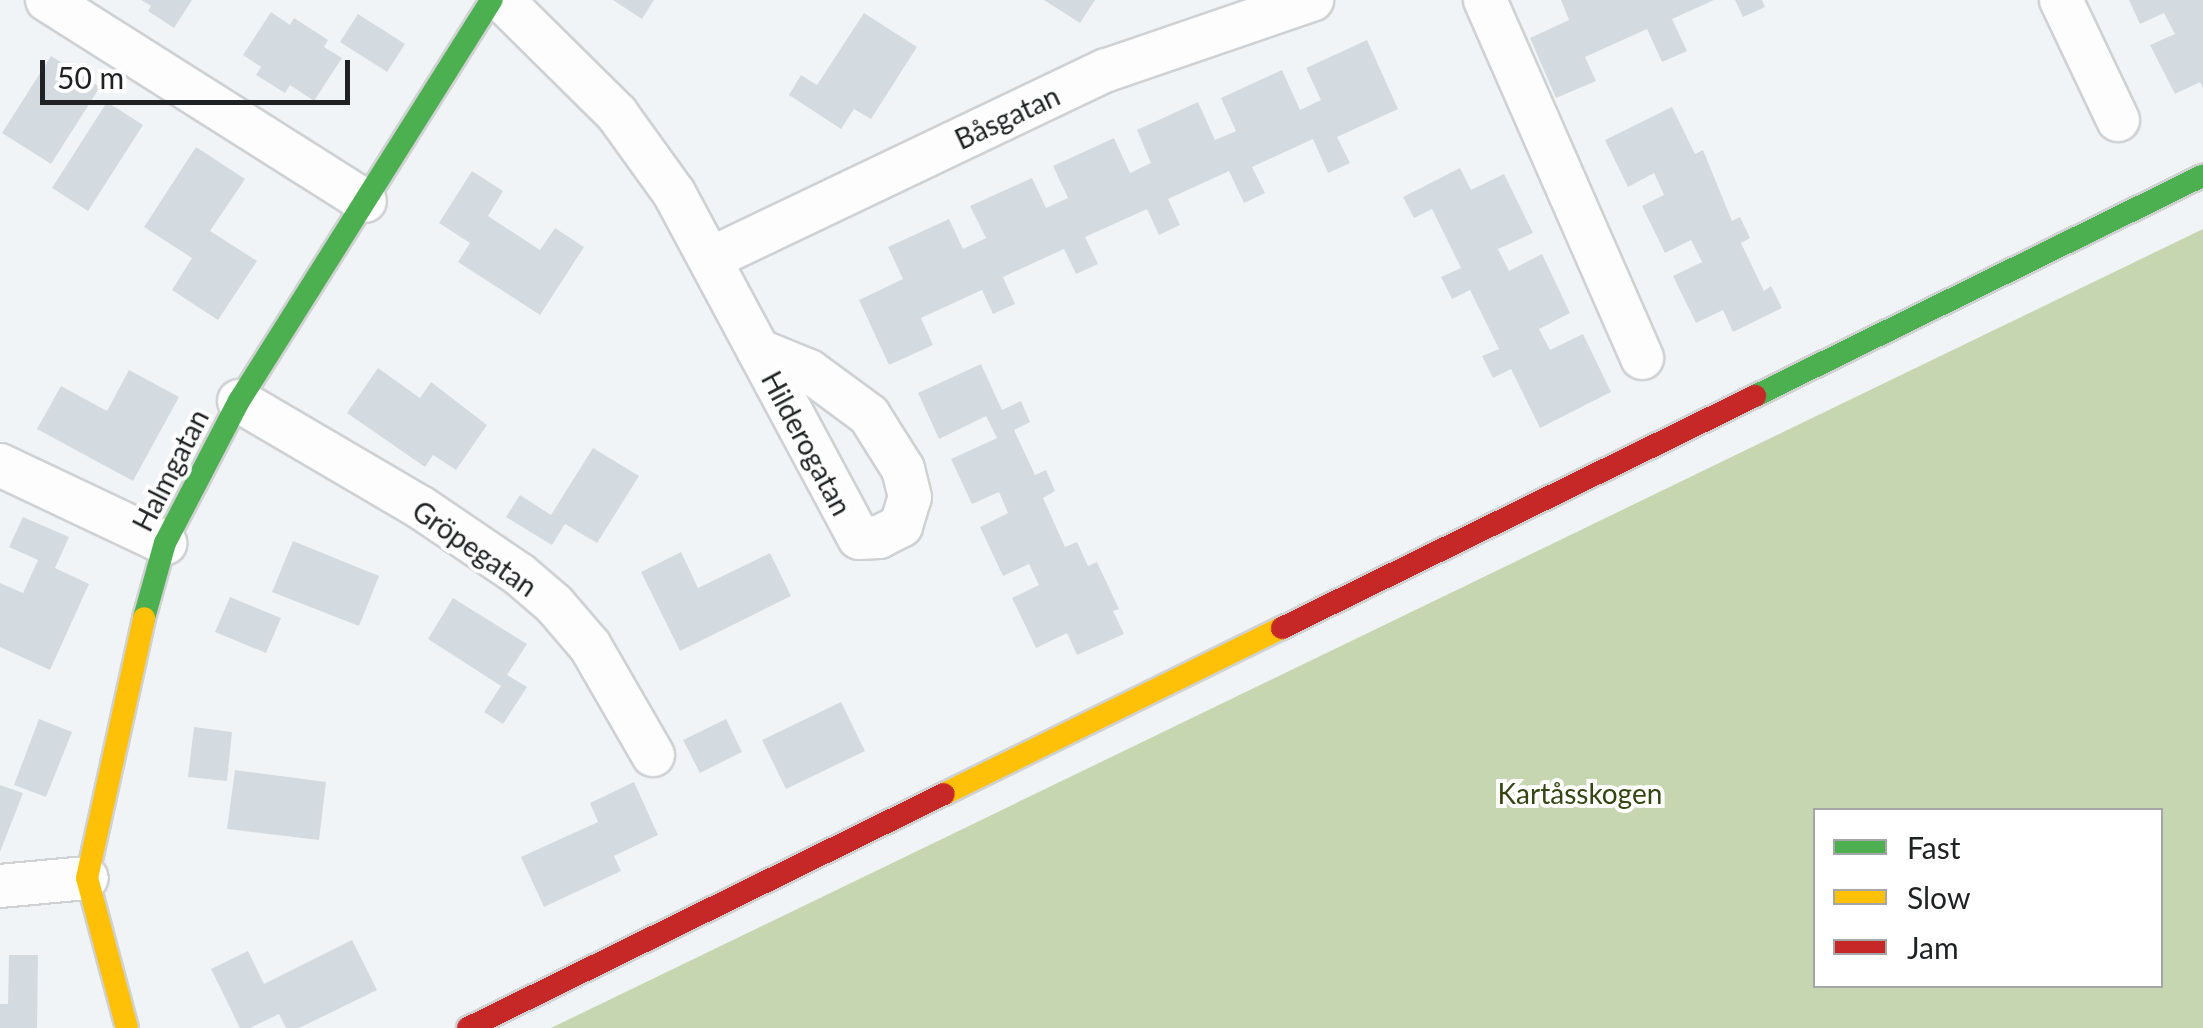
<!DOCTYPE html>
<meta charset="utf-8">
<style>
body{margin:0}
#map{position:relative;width:2203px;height:1028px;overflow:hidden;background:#f1f4f6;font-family:Lato,sans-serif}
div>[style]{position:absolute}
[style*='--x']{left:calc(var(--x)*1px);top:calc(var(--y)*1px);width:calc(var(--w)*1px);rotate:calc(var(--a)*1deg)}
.forest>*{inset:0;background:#c6d6b0}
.building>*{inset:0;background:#d4dbe0}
.roads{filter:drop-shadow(2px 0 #cfd1d3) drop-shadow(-2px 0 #cfd1d3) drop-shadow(0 2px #cfd1d3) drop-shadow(0 -2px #cfd1d3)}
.street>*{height:42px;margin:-21px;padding:0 21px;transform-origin:21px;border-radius:21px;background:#fdfdfe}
.fast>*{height:22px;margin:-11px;padding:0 11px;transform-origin:11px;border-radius:11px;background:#4caf50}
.slow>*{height:22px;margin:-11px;padding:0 11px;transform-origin:11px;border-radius:11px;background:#ffc107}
.jam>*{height:22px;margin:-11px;padding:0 11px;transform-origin:11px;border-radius:11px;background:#c62828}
span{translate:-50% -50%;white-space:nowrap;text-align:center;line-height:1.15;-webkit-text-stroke:8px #fff;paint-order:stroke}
.street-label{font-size:28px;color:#1f2122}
.park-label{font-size:28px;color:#344512}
.legend{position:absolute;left:1813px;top:808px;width:350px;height:180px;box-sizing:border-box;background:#fff;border:2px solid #a5a6a7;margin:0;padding:12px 18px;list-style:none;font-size:30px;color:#1f2122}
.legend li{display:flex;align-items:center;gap:20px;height:50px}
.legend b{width:50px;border:2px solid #a5a6a7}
.scale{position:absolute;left:40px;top:60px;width:310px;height:45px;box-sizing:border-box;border:5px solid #1f2122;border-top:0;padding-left:12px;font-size:30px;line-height:35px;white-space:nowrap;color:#1f2122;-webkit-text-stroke:8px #fff;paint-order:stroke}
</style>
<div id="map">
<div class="forest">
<div style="clip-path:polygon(evenodd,2203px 229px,2203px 1028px,551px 1028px,2203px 229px,1816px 810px,2160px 810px,2160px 986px,1816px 986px,1816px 810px)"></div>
</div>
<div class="building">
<div style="clip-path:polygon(141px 0,192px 0,174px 28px,148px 11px,151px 6px)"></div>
<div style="clip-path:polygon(613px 0,654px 0,642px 19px)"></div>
<div style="clip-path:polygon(1044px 0,1095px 0,1080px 23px)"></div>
<div style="clip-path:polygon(1561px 0,1714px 0,1672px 19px,1687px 51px,1662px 62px,1647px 29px,1585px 57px,1596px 81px,1556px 98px,1530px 38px,1569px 20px)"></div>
<div style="clip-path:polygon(1735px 0,1762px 0,1765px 7px,1743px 17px)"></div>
<div style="clip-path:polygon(2129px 0,2203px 0,2203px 88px,2200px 82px,2175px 94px,2150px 45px,2175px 34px,2164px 13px,2140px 24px)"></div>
<div style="clip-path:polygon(271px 12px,290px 25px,294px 18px,328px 40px,324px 47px,342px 58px,314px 101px,290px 85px,285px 93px,256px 75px,261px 67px,243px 55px)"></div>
<div style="clip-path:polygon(864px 13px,917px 47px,871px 119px,854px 109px,841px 129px,789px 95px,801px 75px,817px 85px)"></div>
<div style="clip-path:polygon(358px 14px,405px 44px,387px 72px,340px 42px)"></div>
<div style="clip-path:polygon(1367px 40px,1398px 109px,1337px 137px,1350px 163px,1328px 173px,1313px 139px,1252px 167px,1265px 193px,1244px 203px,1229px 171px,1168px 199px,1180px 225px,1159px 235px,1147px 209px,1085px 237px,1098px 264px,1076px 274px,1064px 249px,1003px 277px,1015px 304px,993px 314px,982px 290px,921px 318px,933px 345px,889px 365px,859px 300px,903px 279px,888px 247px,949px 219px,963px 249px,986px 238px,970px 206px,1032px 178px,1046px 208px,1068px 198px,1053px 166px,1114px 138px,1130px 173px,1151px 163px,1137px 130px,1198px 102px,1215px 140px,1236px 131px,1221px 98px,1282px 70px,1300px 110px,1321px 100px,1306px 68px)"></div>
<div style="clip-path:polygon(51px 56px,100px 87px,51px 164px,2px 133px)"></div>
<div style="clip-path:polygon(107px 102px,143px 125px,88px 211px,52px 188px)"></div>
<div style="clip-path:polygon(1672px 107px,1695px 154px,1703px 150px,1732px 221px,1740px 217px,1750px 238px,1741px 243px,1764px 291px,1771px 286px,1782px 308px,1733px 332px,1723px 310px,1696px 323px,1673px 276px,1702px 262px,1691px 240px,1665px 253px,1642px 206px,1664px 195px,1654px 173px,1628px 187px,1605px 140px)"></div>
<div style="clip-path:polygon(196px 147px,245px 179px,210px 231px,257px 261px,218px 320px,172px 290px,192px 258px,144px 227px)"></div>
<div style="clip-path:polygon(1460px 168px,1471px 190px,1504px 174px,1533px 233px,1498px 249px,1509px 271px,1542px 254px,1570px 313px,1539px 329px,1550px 350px,1583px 334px,1611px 392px,1540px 428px,1511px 369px,1493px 378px,1482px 356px,1499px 349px,1470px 290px,1452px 299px,1441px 277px,1461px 268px,1432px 209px,1414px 218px,1403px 197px)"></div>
<div style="clip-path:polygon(472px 171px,503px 191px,488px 216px,540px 250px,555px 228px,584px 247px,540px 315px,458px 262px,470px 243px,439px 223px)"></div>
<div style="clip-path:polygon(981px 364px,1002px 410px,1021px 401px,1030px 422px,1014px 430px,1035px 475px,1046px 470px,1055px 491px,1043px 498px,1065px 547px,1077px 542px,1088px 566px,1097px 562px,1119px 609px,1113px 611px,1124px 634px,1077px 655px,1067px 633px,1036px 648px,1012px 598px,1039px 585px,1029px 564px,1003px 576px,980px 527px,1008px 513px,999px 492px,972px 504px,951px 459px,997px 438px,986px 416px,939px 439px,918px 393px)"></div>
<div style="clip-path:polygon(378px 368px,420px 398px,431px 382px,487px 425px,456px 470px,433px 455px,425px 467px,347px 413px)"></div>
<div style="clip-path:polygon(129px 370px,179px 397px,133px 481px,37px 429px,61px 386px,107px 411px)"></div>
<div style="clip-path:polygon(593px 448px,639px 476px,597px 543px,565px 524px,552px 545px,506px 517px,520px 495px,551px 515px)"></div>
<div style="clip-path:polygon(23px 517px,69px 537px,55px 568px,89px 584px,50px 670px,0 647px,0 583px,23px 593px,38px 560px,9px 547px)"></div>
<div style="clip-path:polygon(293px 541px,379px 576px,359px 626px,272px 592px)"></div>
<div style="clip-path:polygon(681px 552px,698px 588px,770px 553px,791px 596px,680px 651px,641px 572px)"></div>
<div style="clip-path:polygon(230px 597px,281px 618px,266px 653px,215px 632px)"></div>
<div style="clip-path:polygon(453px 598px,527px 644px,507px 675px,527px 687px,503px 724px,484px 712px,501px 686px,428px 639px)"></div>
<div style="clip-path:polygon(841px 702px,865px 751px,786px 789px,762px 740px)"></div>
<div style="clip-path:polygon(39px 719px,72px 732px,46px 797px,14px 785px)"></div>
<div style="clip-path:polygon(726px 719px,742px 752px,700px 773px,683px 740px)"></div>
<div style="clip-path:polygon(194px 727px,232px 732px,227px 781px,188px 777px)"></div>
<div style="clip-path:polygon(235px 770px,326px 782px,319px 840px,227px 829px)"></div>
<div style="clip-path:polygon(634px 782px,658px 835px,614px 856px,621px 871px,544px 907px,521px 857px,598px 822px,590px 803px)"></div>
<div style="clip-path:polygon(0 785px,23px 793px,0 852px)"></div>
<div style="clip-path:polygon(352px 940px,377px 990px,299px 1028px,286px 1028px,279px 1014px,250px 1028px,240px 1028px,211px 969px,248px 951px,264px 984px)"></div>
<div style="clip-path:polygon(9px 955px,38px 955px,37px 1028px,0 1028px,0 1004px,8px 1004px)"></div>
</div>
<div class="roads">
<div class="street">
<div style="--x:47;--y:0;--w:376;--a:32.3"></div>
<div style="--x:502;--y:0;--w:162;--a:44.7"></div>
<div style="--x:617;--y:114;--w:97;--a:54.2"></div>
<div style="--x:674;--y:193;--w:391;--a:61.8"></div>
<div style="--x:859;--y:538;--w:20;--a:-3"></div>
<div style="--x:879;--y:537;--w:25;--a:-27"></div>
<div style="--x:901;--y:526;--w:30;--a:-73"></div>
<div style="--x:910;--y:497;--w:29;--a:-104"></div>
<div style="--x:903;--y:469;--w:64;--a:-122.2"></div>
<div style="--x:869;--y:415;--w:74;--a:-143.7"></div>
<div style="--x:809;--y:371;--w:55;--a:-157.6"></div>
<div style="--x:1485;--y:0;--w:391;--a:66.3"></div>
<div style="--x:2061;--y:0;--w:133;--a:64.6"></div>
<div style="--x:712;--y:258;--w:437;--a:-25.5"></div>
<div style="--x:1107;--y:70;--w:217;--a:-18.9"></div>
<div style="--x:239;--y:401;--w:210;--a:30.4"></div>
<div style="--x:420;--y:507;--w:120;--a:34.1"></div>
<div style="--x:519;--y:574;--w:46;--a:40.6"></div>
<div style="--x:554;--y:604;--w:55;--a:49.4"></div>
<div style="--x:590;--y:646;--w:126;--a:60"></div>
<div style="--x:0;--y:465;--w:183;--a:25.3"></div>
<div style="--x:0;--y:886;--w:87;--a:-5.3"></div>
</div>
<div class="fast">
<div style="--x:1755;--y:396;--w:499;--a:-26.2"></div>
<div style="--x:144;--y:618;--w:78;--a:-74.4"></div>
<div style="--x:165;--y:543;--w:160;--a:-62.5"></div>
<div style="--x:239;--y:401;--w:474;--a:-57.8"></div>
</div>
<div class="slow">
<div style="--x:944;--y:794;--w:377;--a:-26.2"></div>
<div style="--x:127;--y:1028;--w:155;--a:-104.9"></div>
<div style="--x:87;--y:878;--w:266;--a:-77.6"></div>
</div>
<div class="jam">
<div style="--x:1282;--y:628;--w:527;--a:-26.13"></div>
<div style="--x:468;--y:1028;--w:530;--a:-26.18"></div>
</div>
</div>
<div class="street-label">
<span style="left:1007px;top:117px;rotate:-25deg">Båsgatan</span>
<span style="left:807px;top:443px;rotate:62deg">Hilderogatan</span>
<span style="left:170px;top:470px;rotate:-63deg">Halmgatan</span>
<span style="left:475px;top:548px;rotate:35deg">Gröpegatan</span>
</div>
<div class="park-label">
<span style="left:1580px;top:793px">Kartåsskogen</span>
</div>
<ul class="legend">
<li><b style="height:12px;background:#4caf50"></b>Fast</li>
<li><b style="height:12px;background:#ffc107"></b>Slow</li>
<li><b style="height:12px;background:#c62828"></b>Jam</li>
</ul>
<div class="scale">50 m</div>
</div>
